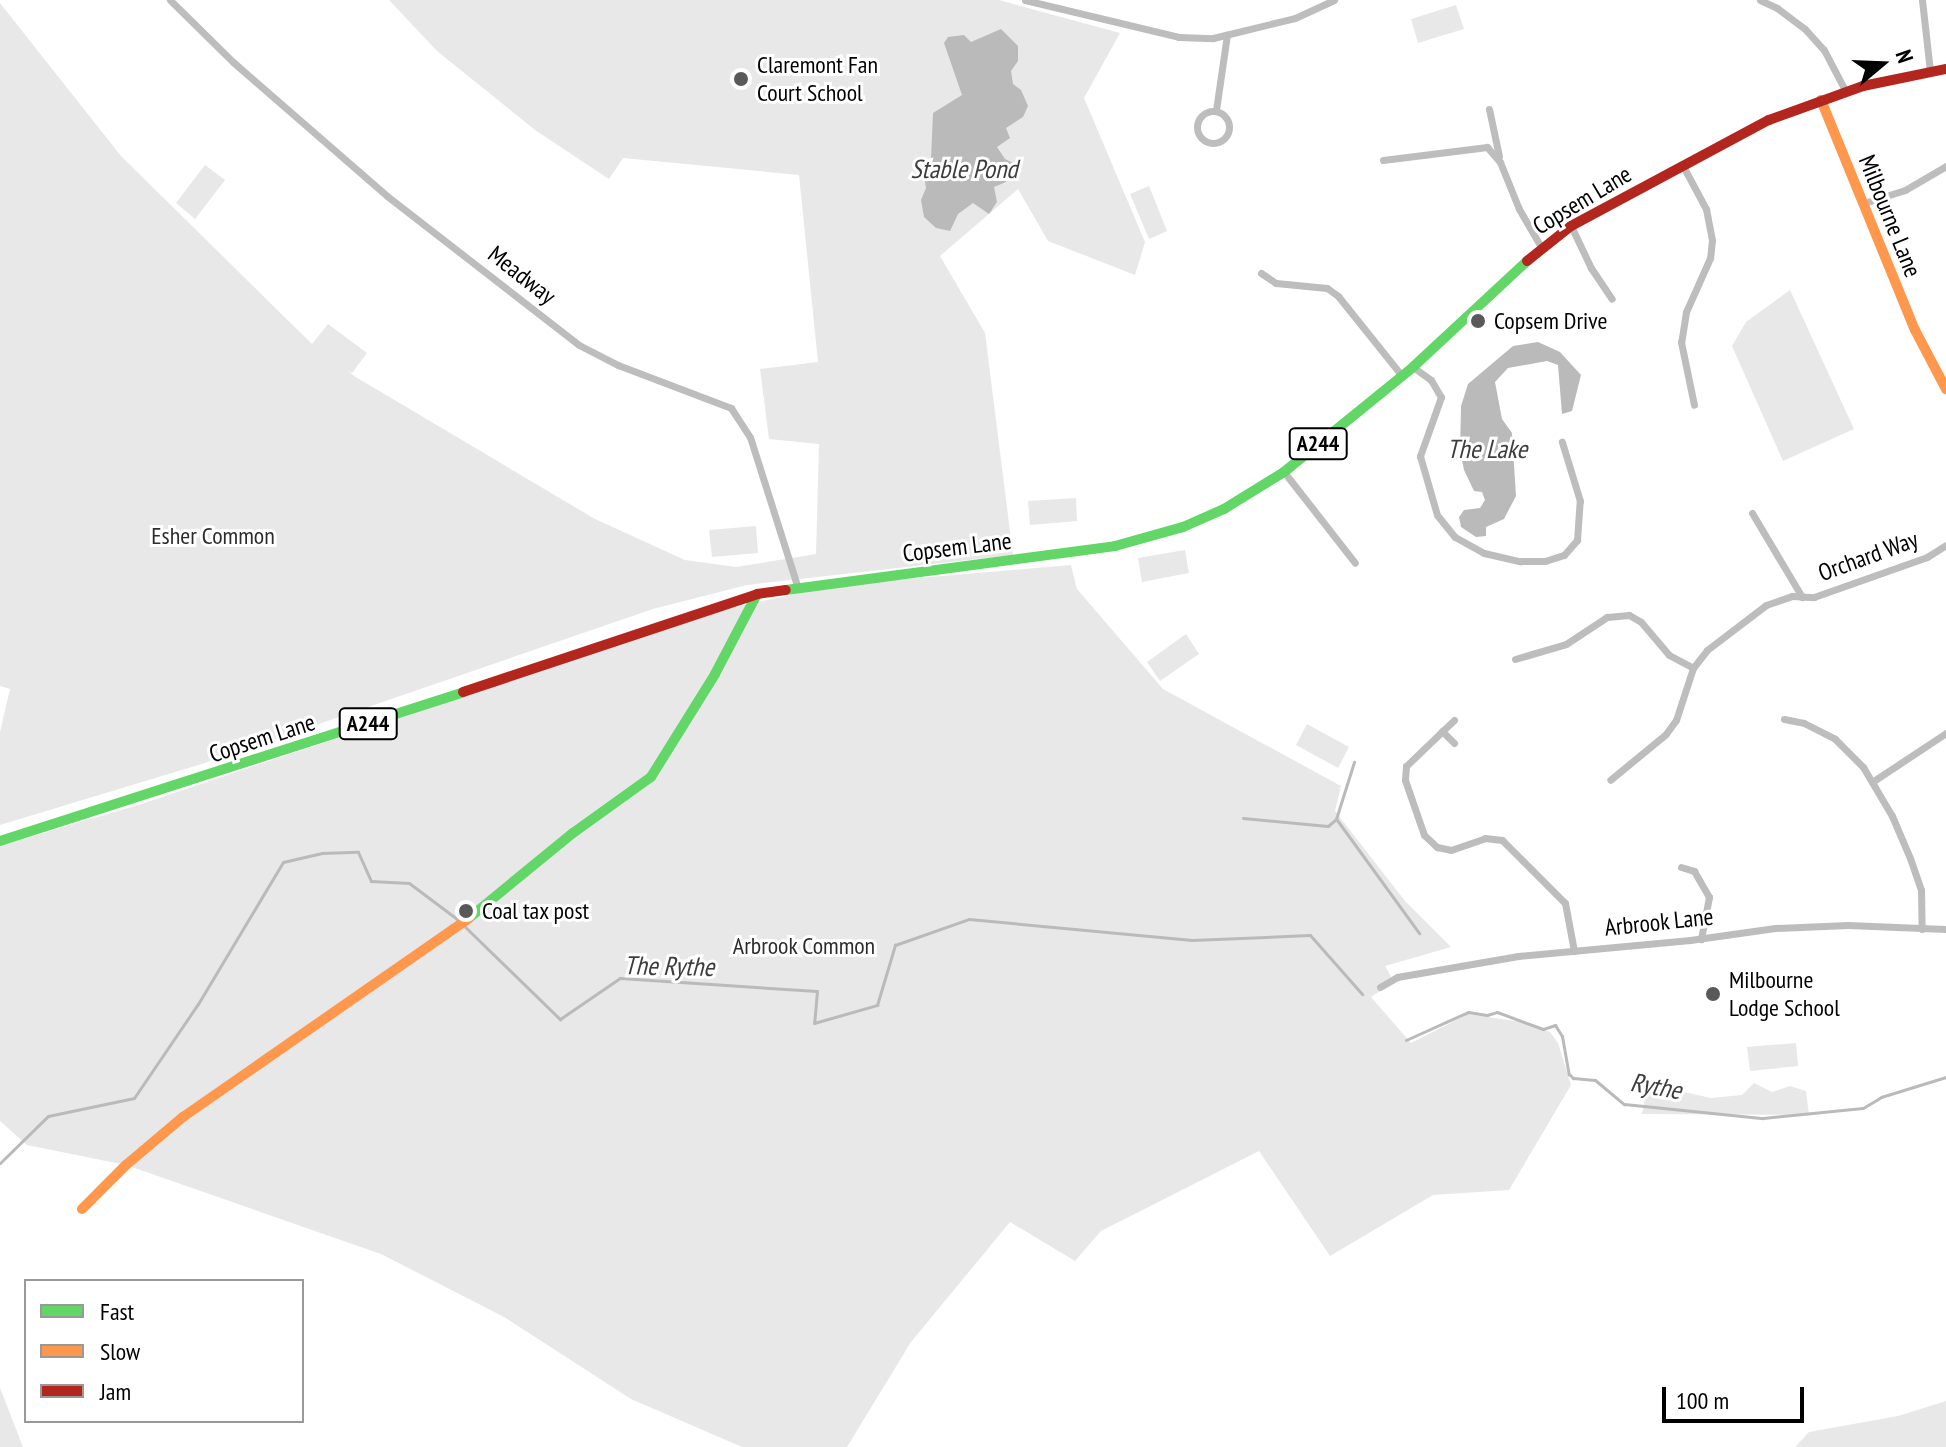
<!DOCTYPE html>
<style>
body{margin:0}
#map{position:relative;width:1946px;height:1447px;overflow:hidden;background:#fff;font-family:"PT Sans Narrow",sans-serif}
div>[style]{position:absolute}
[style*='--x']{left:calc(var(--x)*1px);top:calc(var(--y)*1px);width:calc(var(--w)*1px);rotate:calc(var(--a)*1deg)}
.green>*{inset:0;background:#e8e8e8}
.water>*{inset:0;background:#bababa}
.stream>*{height:3px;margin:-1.5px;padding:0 1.5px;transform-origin:1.5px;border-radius:1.5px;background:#bababa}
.street>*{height:7px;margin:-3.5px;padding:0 3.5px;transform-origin:3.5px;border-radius:3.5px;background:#bdbdbd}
.street>.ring{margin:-3.5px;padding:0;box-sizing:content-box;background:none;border:7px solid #bdbdbd;border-radius:50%}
.fast>*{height:10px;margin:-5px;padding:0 5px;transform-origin:5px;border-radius:5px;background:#63d668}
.slow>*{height:10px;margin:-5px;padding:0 5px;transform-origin:5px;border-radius:5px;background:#ff974d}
.jam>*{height:10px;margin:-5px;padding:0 5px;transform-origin:5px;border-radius:5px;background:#b3261e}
.dots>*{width:22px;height:22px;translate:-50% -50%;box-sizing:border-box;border:4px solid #fff;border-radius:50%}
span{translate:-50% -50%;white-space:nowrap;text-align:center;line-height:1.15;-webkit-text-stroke:6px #fff;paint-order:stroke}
.shield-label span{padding:2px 6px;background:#fff;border:2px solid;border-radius:6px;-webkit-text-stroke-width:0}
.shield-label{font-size:22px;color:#000;font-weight:700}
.poi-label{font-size:24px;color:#000}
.left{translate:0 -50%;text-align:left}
.street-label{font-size:24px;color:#000}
.park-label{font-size:24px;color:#2c2c2c}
.water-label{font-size:26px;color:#3d3d3d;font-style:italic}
.legend{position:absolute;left:24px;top:1279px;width:280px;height:144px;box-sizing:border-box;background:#fff;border:2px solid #999;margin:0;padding:10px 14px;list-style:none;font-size:24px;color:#000}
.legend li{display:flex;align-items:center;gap:16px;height:40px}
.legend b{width:40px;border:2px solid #999}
.north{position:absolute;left:1842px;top:24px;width:80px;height:80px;-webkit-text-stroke:6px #fff;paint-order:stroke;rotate:71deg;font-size:22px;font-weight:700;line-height:32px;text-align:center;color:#000}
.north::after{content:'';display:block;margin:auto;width:28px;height:36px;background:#000;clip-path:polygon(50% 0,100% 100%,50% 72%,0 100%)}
.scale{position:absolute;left:1662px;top:1387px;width:142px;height:36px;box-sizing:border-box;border:4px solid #000;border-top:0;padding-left:10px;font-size:24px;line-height:28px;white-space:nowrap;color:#000;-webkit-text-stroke:6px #fff;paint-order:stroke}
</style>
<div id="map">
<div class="green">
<div style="clip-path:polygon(389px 0,999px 0,1120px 33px,1084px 98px,1145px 242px,1135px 275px,1048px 241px,1018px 189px,940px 256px,985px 333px,1013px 555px,747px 585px,653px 609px,205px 763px,0 825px,0 732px,10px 689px,0 686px,0 3px,121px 156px,312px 344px,328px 324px,367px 353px,352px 373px,347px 370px,354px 376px,595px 519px,685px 560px,736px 567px,816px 554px,819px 444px,769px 439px,760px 369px,818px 362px,799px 175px,623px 158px,609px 179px,535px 130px,437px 51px)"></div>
<div style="clip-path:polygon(1456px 5px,1464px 29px,1418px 43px,1411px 19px)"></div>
<div style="clip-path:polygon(205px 165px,225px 180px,195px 219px,176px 203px)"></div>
<div style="clip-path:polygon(1149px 186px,1167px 231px,1149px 239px,1130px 194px)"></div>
<div style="clip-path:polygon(1790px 290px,1854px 429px,1783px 461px,1732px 346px,1746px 322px)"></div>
<div style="clip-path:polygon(1076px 498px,1077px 521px,1030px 525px,1028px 501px)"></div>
<div style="clip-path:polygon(756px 526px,758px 553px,712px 557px,709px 530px)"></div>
<div style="clip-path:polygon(1185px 550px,1189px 573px,1142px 582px,1138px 558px)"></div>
<div style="clip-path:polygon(1071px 565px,1077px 589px,1163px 689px,1341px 786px,1335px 811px,1405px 901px,1451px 947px,1385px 966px,1394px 982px,1371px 997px,1411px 1043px,1468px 1014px,1521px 1022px,1550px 1032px,1558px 1043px,1571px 1085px,1509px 1190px,1433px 1195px,1330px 1256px,1259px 1151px,1101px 1231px,1075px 1261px,1010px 1222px,911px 1342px,847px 1447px,742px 1447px,631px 1399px,504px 1317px,381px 1254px,126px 1165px,27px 1145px,0 1121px,0 846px,138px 805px,718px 611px,835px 585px)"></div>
<div style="clip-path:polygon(1186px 634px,1199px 654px,1160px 681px,1147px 662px)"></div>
<div style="clip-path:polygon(1307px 724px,1349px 747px,1338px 768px,1296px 745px)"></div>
<div style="clip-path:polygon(1796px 1043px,1798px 1066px,1750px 1071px,1747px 1047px)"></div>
<div style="clip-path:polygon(1664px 1080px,1670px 1089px,1711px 1098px,1742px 1095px,1754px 1083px,1772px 1092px,1790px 1086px,1806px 1091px,1809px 1115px,1642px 1114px,1647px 1087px)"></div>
<div style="clip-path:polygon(0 1388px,23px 1447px,0 1447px)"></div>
<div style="clip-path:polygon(1946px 1401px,1946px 1447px,1795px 1447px,1809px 1432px,1898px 1416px)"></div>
</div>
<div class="water">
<div style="clip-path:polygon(1001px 29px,1018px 46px,1018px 61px,1011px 71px,1013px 84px,1021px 90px,1028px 106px,1023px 117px,1006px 128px,1010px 138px,997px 147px,1005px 159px,1013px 163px,1009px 174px,1006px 182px,994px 187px,997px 202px,989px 214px,973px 203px,958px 214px,950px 231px,936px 228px,924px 217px,921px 200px,926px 188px,922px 163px,931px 159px,933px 113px,962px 95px,944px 43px,948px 37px,964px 35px,971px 42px)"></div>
<div style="clip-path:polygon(1538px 342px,1560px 352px,1581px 375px,1572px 411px,1562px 414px,1558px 365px,1547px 361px,1508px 368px,1495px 382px,1502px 419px,1512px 433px,1516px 496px,1504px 519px,1486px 527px,1486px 536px,1476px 537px,1461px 527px,1459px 517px,1464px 510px,1480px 508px,1485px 500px,1482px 492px,1474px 491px,1464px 470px,1460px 451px,1461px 406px,1468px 384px,1513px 346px)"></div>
</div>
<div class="stream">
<div style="--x:1243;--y:818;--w:85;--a:5.4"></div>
<div style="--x:1328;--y:826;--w:11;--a:-41"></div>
<div style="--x:1336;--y:819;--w:60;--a:-72.5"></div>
<div style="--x:1337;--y:820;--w:140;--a:54"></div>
<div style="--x:1406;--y:1040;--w:68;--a:-24.3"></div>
<div style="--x:1468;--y:1012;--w:19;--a:9"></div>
<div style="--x:1487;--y:1015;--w:10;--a:-17"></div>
<div style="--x:1497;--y:1012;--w:49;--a:20.3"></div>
<div style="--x:1543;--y:1029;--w:13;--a:-18"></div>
<div style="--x:1555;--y:1025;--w:13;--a:58"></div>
<div style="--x:1562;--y:1036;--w:39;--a:80"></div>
<div style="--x:1569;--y:1074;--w:6;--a:45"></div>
<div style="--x:1573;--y:1078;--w:22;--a:5"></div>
<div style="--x:1595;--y:1080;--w:38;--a:40"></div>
<div style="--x:1624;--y:1104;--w:140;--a:5.8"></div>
<div style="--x:1763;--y:1118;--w:100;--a:-5.7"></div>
<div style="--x:1863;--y:1108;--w:21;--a:-31"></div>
<div style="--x:1881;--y:1097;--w:68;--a:-17.1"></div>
<div style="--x:0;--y:1163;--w:67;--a:-44.4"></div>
<div style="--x:48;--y:1116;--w:88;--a:-11.8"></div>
<div style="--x:134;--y:1098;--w:114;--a:-55.8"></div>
<div style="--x:198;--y:1004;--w:165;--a:-59.1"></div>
<div style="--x:283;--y:862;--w:40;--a:-13"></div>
<div style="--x:322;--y:853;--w:36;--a:-2"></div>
<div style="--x:358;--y:852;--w:32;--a:66"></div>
<div style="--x:371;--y:881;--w:38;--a:3"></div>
<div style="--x:409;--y:883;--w:60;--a:36.9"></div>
<div style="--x:457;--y:919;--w:144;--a:44.2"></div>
<div style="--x:560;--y:1019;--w:73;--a:-34.3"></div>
<div style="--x:620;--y:978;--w:197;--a:3.8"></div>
<div style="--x:817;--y:991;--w:32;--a:95"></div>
<div style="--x:814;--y:1023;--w:66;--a:-15.9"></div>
<div style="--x:877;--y:1005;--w:63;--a:-73.3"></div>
<div style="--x:895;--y:945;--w:78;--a:-19.4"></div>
<div style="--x:969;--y:919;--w:224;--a:5.4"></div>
<div style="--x:1192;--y:940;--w:118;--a:-2.4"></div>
<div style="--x:1310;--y:935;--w:79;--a:48.6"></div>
</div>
<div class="street">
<div style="--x:170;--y:0;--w:88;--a:44.5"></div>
<div style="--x:233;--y:62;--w:204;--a:41"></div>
<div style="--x:387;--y:196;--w:243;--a:37.8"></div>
<div style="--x:579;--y:345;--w:44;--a:27.1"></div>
<div style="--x:618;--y:365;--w:121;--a:20.8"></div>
<div style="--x:731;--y:408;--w:35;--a:57"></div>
<div style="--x:750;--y:437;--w:158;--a:72.4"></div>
<div style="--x:1025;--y:0;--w:158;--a:13.5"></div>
<div style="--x:1179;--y:37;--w:34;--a:2"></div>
<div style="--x:1213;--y:38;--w:84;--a:-13.7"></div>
<div style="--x:1295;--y:18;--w:43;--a:-24.8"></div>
<div style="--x:1760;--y:0;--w:19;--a:25"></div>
<div style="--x:1777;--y:8;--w:35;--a:37"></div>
<div style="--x:1805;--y:29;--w:28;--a:48"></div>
<div style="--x:1824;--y:50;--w:47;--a:62.4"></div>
<div style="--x:1922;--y:0;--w:71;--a:83.6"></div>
<div style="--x:1489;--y:109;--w:48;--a:78"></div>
<div style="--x:1216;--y:110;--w:76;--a:-81.7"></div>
<div class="ring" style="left:1197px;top:111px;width:25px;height:25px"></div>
<div style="--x:1383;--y:160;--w:105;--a:-7.1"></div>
<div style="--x:1487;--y:147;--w:20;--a:49"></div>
<div style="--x:1500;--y:162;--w:51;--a:68"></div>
<div style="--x:1519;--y:209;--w:44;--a:59.9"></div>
<div style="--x:1683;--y:166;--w:49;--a:61.9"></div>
<div style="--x:1706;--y:209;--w:32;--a:79"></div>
<div style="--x:1712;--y:240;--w:18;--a:96"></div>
<div style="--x:1710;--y:258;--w:59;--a:114"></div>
<div style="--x:1686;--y:312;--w:30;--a:99"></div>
<div style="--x:1681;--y:342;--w:64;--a:78.3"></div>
<div style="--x:1864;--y:203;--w:43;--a:-17.6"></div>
<div style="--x:1905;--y:190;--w:48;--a:-30.3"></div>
<div style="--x:1571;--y:226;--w:47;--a:64.5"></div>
<div style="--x:1591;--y:268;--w:37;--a:56"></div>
<div style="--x:1261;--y:273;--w:18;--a:34"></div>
<div style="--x:1276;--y:283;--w:51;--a:5.6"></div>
<div style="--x:1327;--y:288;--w:14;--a:36"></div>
<div style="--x:1338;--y:296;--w:102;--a:51.3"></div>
<div style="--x:1413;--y:367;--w:22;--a:36"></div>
<div style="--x:1431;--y:380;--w:20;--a:60"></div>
<div style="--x:1441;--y:397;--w:63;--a:109.6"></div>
<div style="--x:1420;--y:456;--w:61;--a:73.9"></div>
<div style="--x:1437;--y:515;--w:28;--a:51"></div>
<div style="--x:1455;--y:537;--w:33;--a:29"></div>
<div style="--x:1484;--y:553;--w:37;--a:13"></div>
<div style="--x:1520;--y:561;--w:25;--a:0"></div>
<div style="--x:1545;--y:561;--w:20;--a:-18"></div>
<div style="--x:1564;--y:555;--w:20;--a:-49"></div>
<div style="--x:1577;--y:540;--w:39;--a:-86"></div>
<div style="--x:1580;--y:501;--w:62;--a:-107"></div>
<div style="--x:1284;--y:472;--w:115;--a:52"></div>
<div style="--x:1752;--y:513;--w:98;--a:59.2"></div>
<div style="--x:1515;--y:659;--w:53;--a:-16.4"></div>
<div style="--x:1566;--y:644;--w:49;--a:-33.4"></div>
<div style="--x:1607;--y:617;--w:22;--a:-5"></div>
<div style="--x:1629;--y:615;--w:14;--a:30"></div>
<div style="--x:1641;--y:622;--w:43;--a:49.7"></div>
<div style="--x:1669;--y:655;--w:27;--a:28"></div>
<div style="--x:1693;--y:668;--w:55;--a:108.1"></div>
<div style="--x:1676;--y:720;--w:17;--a:126"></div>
<div style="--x:1666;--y:734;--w:72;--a:140.6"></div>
<div style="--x:1693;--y:668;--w:23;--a:-52"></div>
<div style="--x:1707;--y:650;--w:74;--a:-37.3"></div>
<div style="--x:1766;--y:605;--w:28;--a:-19"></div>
<div style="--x:1792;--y:596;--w:22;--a:3"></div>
<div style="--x:1814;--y:597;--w:120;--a:-19.5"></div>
<div style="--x:1927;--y:557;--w:22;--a:-32"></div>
<div style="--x:1784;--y:719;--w:20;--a:11"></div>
<div style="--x:1804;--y:723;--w:35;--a:27"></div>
<div style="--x:1835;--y:739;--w:40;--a:45"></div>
<div style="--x:1863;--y:767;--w:57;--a:59.4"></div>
<div style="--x:1892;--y:816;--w:46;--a:66.8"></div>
<div style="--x:1910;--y:858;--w:34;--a:71"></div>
<div style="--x:1921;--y:890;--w:39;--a:89"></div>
<div style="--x:1454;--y:720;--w:66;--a:136.2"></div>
<div style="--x:1406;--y:766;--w:14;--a:94"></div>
<div style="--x:1405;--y:780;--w:58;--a:70.9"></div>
<div style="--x:1424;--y:835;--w:18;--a:43"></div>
<div style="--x:1437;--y:847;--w:14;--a:12"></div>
<div style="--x:1451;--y:850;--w:36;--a:-19"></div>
<div style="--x:1485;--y:838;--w:17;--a:7"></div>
<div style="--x:1502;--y:840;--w:89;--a:45"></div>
<div style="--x:1565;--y:903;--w:49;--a:79.4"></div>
<div style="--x:1442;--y:731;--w:17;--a:45"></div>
<div style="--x:1872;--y:782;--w:89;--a:-33.5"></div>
<div style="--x:1681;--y:867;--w:14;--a:17"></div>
<div style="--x:1694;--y:871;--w:30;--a:60"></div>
<div style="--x:1709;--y:897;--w:43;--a:100.8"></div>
<div style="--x:1380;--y:987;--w:20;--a:-30"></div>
<div style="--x:1397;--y:977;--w:123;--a:-9.8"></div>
<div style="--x:1518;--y:956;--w:173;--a:-5.3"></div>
<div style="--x:1690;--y:940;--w:86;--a:-8"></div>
<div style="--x:1775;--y:928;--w:73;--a:-2.4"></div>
<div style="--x:1848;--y:925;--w:98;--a:2.3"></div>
</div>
<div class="fast">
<div style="--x:786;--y:590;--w:332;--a:-7.6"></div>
<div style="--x:1115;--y:546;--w:71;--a:-15.6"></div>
<div style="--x:1183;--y:527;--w:45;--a:-23.7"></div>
<div style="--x:1224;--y:509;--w:70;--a:-31.7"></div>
<div style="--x:1284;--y:472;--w:166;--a:-39.1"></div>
<div style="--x:1413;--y:367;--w:156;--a:-42.9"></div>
<div style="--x:0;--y:841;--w:486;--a:-17.8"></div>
<div style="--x:469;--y:918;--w:134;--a:-39.3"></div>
<div style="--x:573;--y:833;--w:96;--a:-35.7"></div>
<div style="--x:651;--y:777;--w:121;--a:-58.1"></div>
<div style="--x:715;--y:674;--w:90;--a:-62.3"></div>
</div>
<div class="slow">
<div style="--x:1821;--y:100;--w:248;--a:67.8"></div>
<div style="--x:1915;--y:330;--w:67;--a:62.3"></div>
<div style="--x:82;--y:1209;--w:62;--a:-45"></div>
<div style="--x:126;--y:1165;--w:75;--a:-40.1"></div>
<div style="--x:183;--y:1117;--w:348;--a:-34.8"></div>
</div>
<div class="jam">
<div style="--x:1527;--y:261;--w:56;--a:-38.5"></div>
<div style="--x:1571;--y:226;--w:225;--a:-28.2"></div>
<div style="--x:1769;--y:120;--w:100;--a:-19.9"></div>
<div style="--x:1863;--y:86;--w:85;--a:-11.6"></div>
<div style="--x:463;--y:692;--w:310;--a:-18.4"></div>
<div style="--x:757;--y:594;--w:29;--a:-8"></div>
</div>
<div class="dots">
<div style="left:741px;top:79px;background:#595959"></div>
<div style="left:1478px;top:321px;background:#595959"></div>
<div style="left:466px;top:911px;background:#595959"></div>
<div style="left:1713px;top:994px;background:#595959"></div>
</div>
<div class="shield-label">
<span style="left:1318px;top:444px">A244</span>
<span style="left:368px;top:724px">A244</span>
</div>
<div class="poi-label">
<span class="left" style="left:757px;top:79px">Claremont Fan<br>Court School</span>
<span class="left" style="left:1494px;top:321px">Copsem Drive</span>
<span class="left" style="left:482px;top:911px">Coal tax post</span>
<span class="left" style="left:1729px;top:994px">Milbourne<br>Lodge School</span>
</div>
<div class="street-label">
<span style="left:1582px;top:200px;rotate:-31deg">Copsem Lane</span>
<span style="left:1890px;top:216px;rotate:68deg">Milbourne Lane</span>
<span style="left:522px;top:275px;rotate:38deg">Meadway</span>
<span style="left:957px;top:547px;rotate:-7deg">Copsem Lane</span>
<span style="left:1868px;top:556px;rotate:-20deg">Orchard Way</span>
<span style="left:262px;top:738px;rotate:-18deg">Copsem Lane</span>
<span style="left:1659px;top:922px;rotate:-6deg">Arbrook Lane</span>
</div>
<div class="park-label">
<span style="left:213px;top:536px">Esher Common</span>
<span style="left:804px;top:946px">Arbrook Common</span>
</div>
<div class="water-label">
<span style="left:964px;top:169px">Stable Pond</span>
<span style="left:1487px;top:449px">The Lake</span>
<span style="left:669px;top:966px;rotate:1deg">The Rythe</span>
<span style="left:1656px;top:1086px;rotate:10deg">Rythe</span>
</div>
<ul class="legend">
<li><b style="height:10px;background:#63d668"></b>Fast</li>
<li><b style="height:10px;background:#ff974d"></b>Slow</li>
<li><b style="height:10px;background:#b3261e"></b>Jam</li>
</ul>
<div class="north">N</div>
<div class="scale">100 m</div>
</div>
